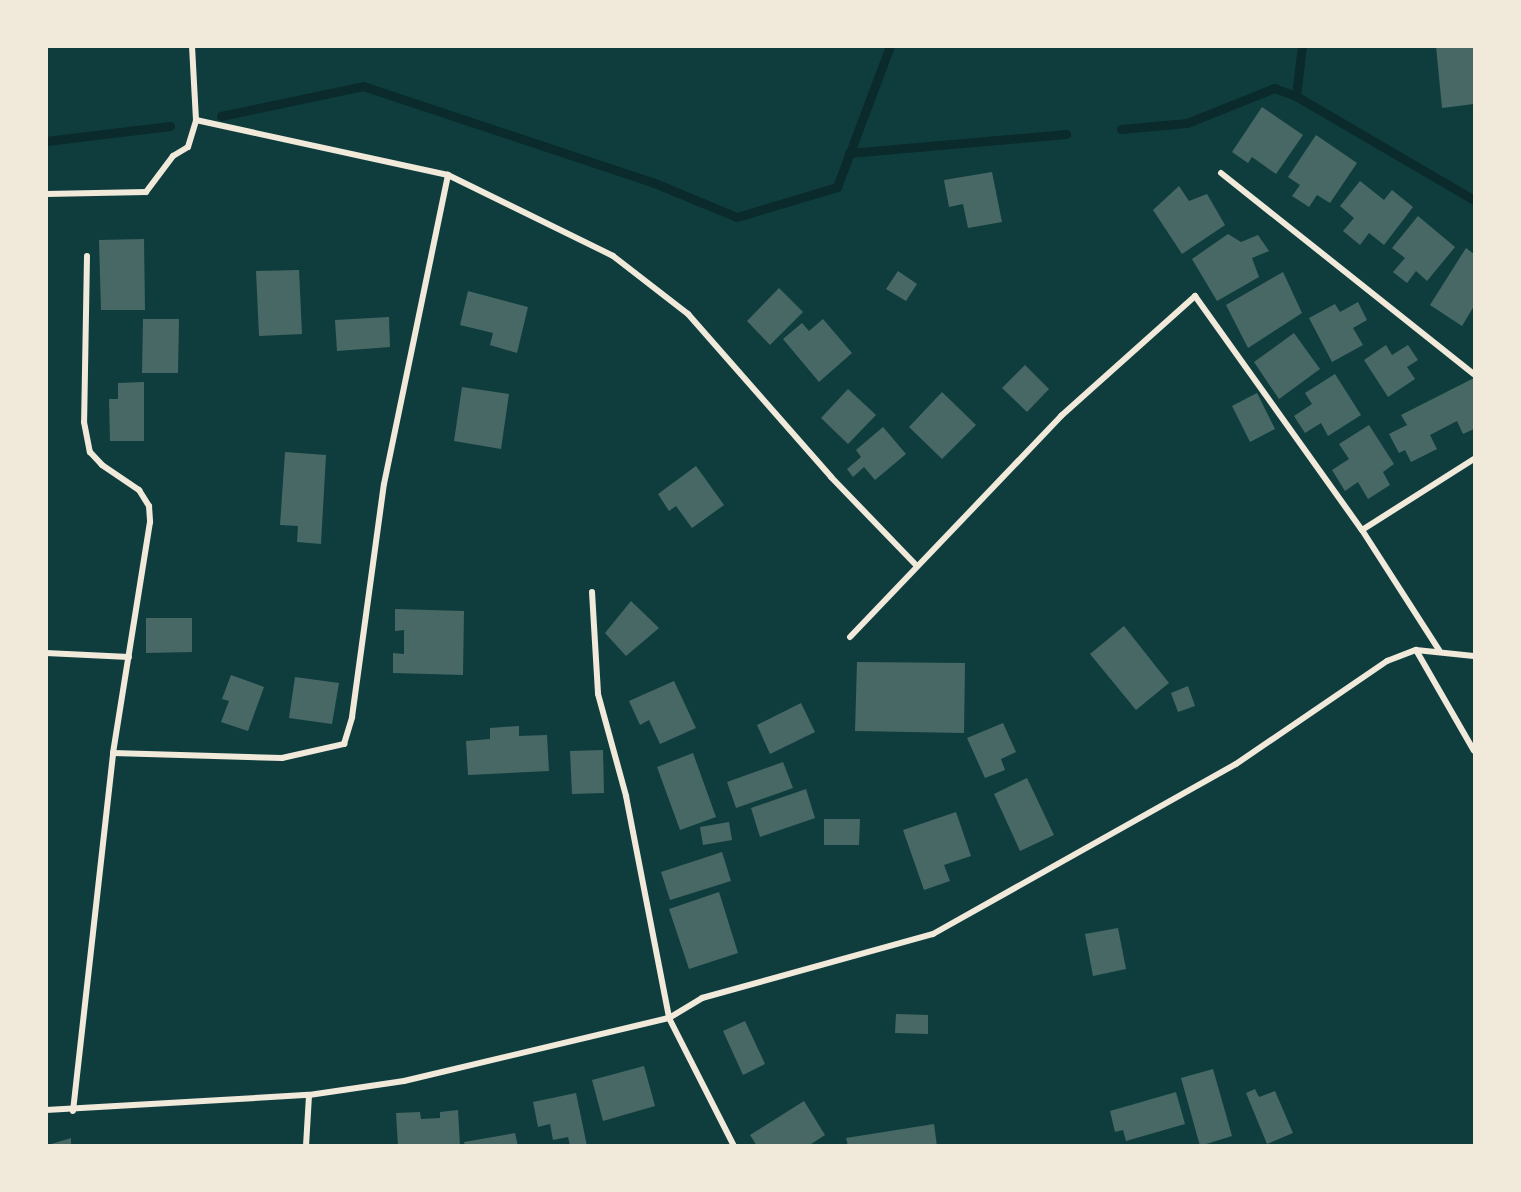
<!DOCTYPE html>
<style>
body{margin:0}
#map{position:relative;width:1521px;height:1192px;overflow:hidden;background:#0f3d3e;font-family:"Playfair Display",serif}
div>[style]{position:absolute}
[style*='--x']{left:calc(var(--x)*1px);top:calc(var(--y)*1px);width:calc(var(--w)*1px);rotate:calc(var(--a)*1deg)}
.stream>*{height:9px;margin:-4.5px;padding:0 4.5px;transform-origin:4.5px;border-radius:4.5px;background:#0a2a2b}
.building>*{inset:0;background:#486865}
.minor>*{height:6px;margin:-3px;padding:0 3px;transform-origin:3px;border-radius:3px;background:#f1e9da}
span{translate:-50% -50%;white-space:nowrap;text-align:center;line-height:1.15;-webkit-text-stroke:5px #f1e9da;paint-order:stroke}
.frame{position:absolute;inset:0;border:48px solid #f1e9da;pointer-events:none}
</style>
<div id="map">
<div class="stream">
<div style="--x:1296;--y:96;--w:50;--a:-83.2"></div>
<div style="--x:221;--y:116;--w:145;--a:-11.9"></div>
<div style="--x:363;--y:86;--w:305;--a:18.4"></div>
<div style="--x:652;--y:182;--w:92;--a:22.4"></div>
<div style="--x:737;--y:217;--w:104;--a:-16.7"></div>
<div style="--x:837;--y:187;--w:151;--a:-69.4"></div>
<div style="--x:1121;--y:129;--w:66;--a:-5.2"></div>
<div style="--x:1187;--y:123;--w:94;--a:-21.9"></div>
<div style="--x:1274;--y:88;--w:23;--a:20"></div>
<div style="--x:1296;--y:96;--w:206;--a:30.3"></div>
<div style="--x:46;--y:141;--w:125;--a:-6.9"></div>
<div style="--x:849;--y:153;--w:218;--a:-5"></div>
</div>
<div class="building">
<div style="clip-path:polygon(1436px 46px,1474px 46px,1474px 104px,1442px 108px)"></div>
<div style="clip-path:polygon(1262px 107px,1303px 135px,1276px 174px,1252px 157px,1248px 163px,1232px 152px)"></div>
<div style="clip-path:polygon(1316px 135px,1357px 163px,1330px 203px,1317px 195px,1309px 207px,1292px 196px,1300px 185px,1288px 177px)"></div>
<div style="clip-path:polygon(992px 172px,1002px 222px,968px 228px,963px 204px,949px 207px,944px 180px)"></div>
<div style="clip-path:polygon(1360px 181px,1384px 200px,1392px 190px,1413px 207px,1384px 245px,1369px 233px,1360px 245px,1343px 231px,1354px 218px,1340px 206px)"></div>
<div style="clip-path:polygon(1179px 186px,1189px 201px,1207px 194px,1225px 225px,1182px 254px,1153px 210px)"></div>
<div style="clip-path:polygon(1418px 216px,1455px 247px,1427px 281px,1416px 271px,1407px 283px,1393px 272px,1405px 258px,1392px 248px)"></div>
<div style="clip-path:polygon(1228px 234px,1241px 242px,1258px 235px,1269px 251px,1252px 258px,1259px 277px,1217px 301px,1192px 259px)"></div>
<div style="clip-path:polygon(144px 239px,145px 310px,101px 310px,99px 240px)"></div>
<div style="clip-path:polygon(1466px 248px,1474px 254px,1474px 306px,1462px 326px,1430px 305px)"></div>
<div style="clip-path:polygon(299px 270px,302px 334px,259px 336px,256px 271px)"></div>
<div style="clip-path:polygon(898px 271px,917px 284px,906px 301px,886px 289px)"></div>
<div style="clip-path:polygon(1283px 272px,1302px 313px,1248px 348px,1226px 305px)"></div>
<div style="clip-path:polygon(779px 288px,803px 312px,770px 345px,747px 321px)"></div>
<div style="clip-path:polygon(468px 291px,528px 307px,517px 353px,490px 345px,493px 333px,460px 325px)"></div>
<div style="clip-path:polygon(1358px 302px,1367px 320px,1353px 328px,1363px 345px,1332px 362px,1309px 318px,1335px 304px,1340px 312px)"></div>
<div style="clip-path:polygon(389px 317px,390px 347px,337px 351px,335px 320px)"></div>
<div style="clip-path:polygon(143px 319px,179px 319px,178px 373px,142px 373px)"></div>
<div style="clip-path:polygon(823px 319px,852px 353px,819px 382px,783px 339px,802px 323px,809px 331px)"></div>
<div style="clip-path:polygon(1294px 333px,1320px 369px,1279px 399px,1254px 362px)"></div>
<div style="clip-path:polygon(1386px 345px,1392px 355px,1408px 345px,1418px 360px,1407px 367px,1415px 379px,1388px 397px,1364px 360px)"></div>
<div style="clip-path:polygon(1025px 365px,1049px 389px,1027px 412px,1002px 388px)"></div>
<div style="clip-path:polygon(1335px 374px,1361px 415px,1328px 436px,1321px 423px,1305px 433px,1294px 416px,1312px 404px,1305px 393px)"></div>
<div style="clip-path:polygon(1474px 378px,1474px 429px,1463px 434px,1457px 421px,1430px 435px,1437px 449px,1411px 462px,1405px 450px,1399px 453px,1389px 434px,1407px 425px,1401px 415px)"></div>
<div style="clip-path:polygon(144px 382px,144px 441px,110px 441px,109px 399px,118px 399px,118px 383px)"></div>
<div style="clip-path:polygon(462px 387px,509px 394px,501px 449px,454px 441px)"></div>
<div style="clip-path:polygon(848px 389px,876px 415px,848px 444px,821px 418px)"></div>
<div style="clip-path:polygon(942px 392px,976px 425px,942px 459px,909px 427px)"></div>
<div style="clip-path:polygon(1257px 393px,1275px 429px,1250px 442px,1232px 406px)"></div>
<div style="clip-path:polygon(1369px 425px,1394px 464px,1383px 472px,1390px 485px,1368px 499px,1358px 482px,1345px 491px,1332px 470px,1349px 459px,1339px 444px)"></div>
<div style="clip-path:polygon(883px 427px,906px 454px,875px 480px,864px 467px,853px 477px,847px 469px,861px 457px,856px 450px)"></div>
<div style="clip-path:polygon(285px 452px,326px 455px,321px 544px,297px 542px,298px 526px,280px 525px)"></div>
<div style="clip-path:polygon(696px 466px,724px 505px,692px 528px,676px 506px,669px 511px,658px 494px)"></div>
<div style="clip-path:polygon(631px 601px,659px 628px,626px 656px,605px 633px)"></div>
<div style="clip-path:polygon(395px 609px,464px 611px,463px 675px,393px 673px,393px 653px,404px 654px,404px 630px,395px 631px)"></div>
<div style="clip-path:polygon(146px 618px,192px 618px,192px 652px,146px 653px)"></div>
<div style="clip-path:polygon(1124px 626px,1169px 683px,1136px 710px,1090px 654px)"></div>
<div style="clip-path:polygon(857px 662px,965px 663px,964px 733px,855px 731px)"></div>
<div style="clip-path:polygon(231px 675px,264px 687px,248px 731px,221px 722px,229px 701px,222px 699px)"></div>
<div style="clip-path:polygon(295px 677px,339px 683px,332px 724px,289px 718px)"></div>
<div style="clip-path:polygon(674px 681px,696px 728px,660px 744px,649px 720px,640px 725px,629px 701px)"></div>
<div style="clip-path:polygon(1188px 686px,1195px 706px,1178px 712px,1171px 693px)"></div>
<div style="clip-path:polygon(801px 703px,815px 732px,770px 754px,757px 725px)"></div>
<div style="clip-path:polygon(1003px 723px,1016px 752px,1001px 759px,1005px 770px,985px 778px,967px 738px)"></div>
<div style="clip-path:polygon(519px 726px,519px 736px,547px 735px,549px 771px,468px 775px,466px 741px,490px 739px,490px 728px)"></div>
<div style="clip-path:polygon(603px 750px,604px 793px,572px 794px,570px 751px)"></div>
<div style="clip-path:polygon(693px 753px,716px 817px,680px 830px,657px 767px)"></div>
<div style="clip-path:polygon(783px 762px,793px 788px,736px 808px,727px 782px)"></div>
<div style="clip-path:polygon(1027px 778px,1054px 835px,1020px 851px,994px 794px)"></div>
<div style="clip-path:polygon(806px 789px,815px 818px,760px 837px,751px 808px)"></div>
<div style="clip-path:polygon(956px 812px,971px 856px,944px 865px,950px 881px,924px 890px,903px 830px)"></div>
<div style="clip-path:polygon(824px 819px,860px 819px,859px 845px,824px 845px)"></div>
<div style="clip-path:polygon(729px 822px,732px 840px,703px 845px,700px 827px)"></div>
<div style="clip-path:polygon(722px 852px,731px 881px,670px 900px,661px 872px)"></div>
<div style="clip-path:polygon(719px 892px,738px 953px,689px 969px,669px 909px)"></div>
<div style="clip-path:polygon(1118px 928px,1126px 969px,1093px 976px,1085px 934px)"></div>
<div style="clip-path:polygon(896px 1014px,928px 1015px,928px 1034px,895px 1033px)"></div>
<div style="clip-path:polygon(745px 1021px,765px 1064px,743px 1075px,723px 1031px)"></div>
<div style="clip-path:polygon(644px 1066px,655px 1106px,603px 1121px,592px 1080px)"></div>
<div style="clip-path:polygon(1213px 1069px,1232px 1136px,1200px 1146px,1181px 1078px)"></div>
<div style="clip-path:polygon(1255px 1089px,1259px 1097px,1275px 1091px,1293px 1133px,1267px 1144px,1246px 1093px)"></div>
<div style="clip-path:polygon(1176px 1092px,1185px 1124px,1126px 1141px,1123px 1130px,1115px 1132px,1110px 1111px)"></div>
<div style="clip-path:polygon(576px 1093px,587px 1146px,570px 1146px,568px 1137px,553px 1140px,550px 1124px,538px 1127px,533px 1102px)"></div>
<div style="clip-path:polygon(804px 1101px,825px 1135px,808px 1146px,757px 1146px,750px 1135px)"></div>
<div style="clip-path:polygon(458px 1110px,460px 1146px,398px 1146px,396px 1113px,420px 1112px,421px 1119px,440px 1118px,440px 1112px)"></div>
<div style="clip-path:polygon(934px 1124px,937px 1146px,848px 1146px,846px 1138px)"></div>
<div style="clip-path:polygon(515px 1133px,518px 1146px,465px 1146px,464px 1142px)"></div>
<div style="clip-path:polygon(71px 1138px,71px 1146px,48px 1146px,48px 1145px)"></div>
</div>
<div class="minor">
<div style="--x:1221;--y:173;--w:323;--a:38.5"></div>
<div style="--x:448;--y:175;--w:184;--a:26.1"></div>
<div style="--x:613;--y:256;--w:95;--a:37.7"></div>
<div style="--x:688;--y:314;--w:217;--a:48.7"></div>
<div style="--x:831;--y:477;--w:122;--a:46"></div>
<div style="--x:46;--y:194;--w:100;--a:-1.1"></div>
<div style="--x:146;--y:192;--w:45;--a:-53.1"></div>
<div style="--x:173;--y:156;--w:17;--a:-31"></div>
<div style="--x:188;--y:147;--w:28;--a:-73"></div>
<div style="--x:87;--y:256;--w:166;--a:91"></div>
<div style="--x:84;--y:422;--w:31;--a:79"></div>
<div style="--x:90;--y:452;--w:18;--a:47"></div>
<div style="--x:102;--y:465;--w:45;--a:34"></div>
<div style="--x:139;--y:490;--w:19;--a:58"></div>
<div style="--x:149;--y:506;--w:16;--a:86"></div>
<div style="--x:150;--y:522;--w:234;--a:99.1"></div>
<div style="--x:1362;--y:530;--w:133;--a:-32.4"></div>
<div style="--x:592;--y:592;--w:102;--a:86.6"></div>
<div style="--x:598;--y:694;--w:106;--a:74.6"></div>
<div style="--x:626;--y:796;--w:226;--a:79"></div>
<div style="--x:669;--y:1018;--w:144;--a:63.1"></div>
<div style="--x:850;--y:637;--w:306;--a:-46.3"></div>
<div style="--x:1061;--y:416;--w:180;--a:-41.8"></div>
<div style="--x:1195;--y:296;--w:287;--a:54.5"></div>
<div style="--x:1362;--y:530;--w:143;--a:57.3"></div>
<div style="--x:1416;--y:650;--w:116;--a:60.1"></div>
<div style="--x:46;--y:653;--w:83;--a:2.8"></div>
<div style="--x:46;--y:1110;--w:263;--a:-3.3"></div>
<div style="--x:309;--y:1095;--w:96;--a:-8.4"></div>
<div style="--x:404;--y:1081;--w:272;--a:-13.4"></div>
<div style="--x:669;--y:1018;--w:39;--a:-31"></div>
<div style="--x:702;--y:998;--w:240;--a:-15.5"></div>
<div style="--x:933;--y:934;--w:347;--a:-29.3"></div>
<div style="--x:1236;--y:764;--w:183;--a:-34.3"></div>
<div style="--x:1387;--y:661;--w:31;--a:-21"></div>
<div style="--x:1416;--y:650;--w:58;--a:5.9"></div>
<div style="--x:73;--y:1111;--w:360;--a:-83.6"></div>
<div style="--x:113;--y:753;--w:169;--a:1.7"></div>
<div style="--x:282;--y:758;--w:64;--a:-12.7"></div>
<div style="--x:344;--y:744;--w:28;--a:-73"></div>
<div style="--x:352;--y:717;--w:235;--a:-82.2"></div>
<div style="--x:384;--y:484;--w:316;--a:-78.3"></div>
<div style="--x:448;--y:175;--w:258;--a:-167.7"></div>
<div style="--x:196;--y:120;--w:74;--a:-93.1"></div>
<div style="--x:306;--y:1146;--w:51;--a:-86.6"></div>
</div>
<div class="frame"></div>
</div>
